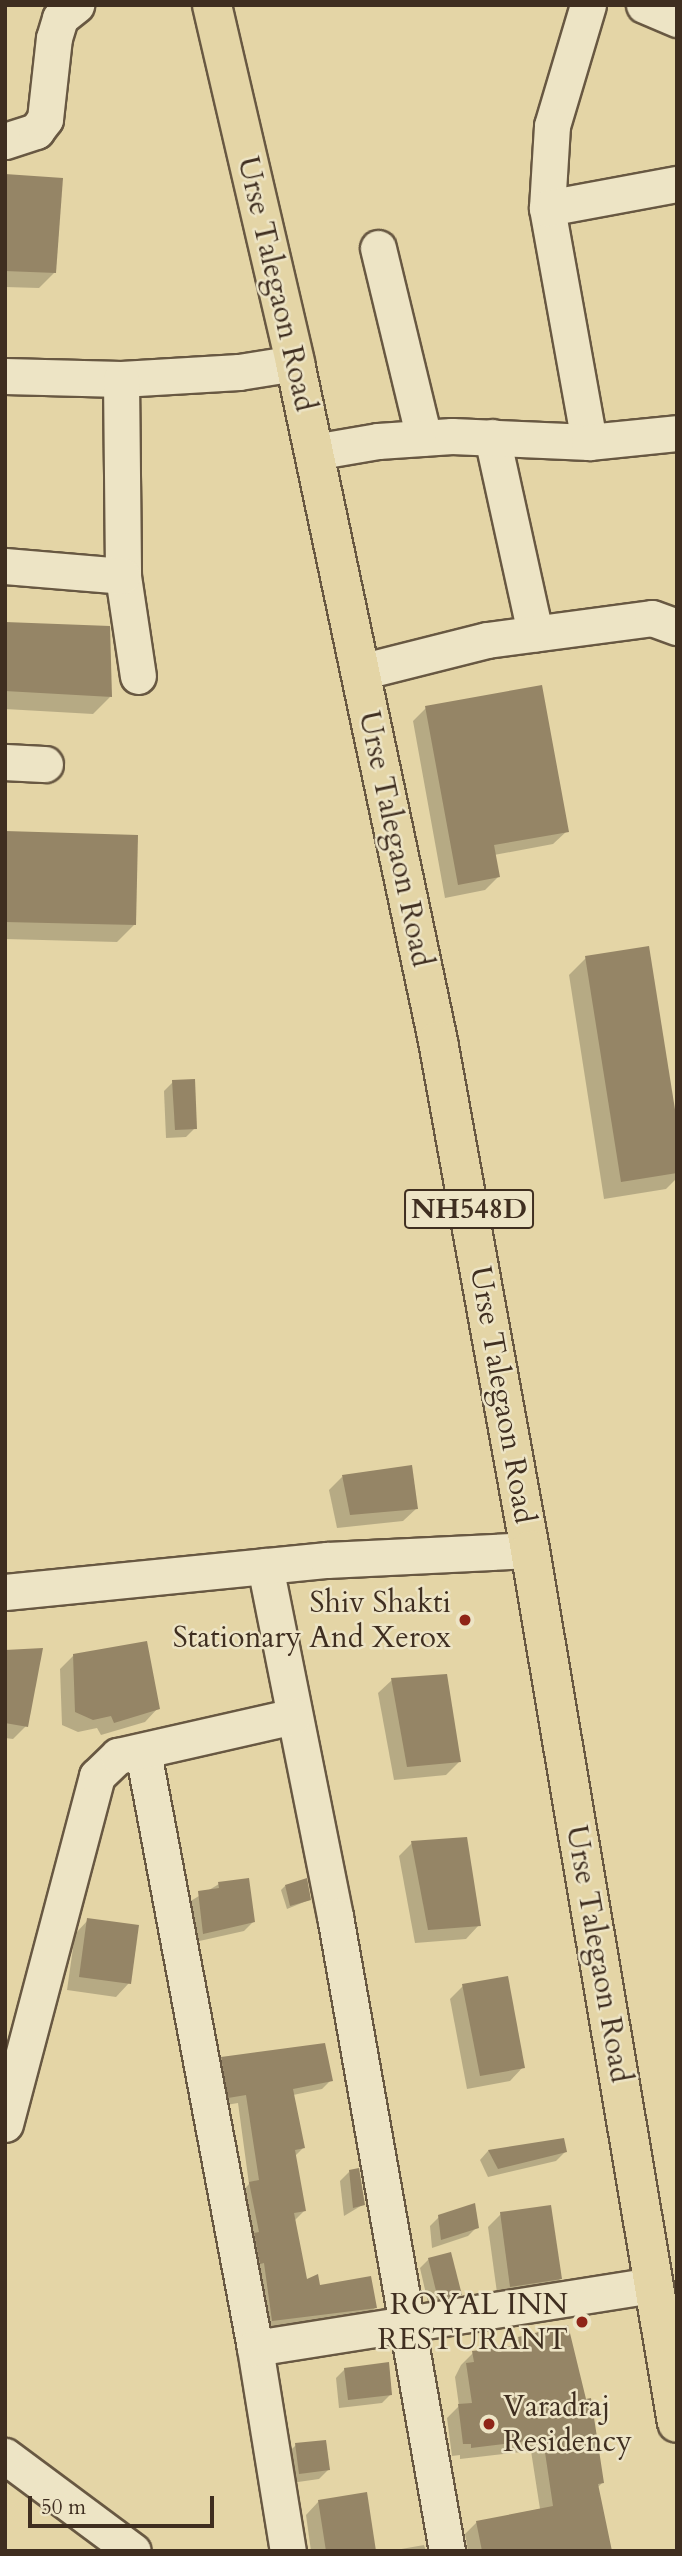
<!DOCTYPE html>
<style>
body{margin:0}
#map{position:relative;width:682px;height:2556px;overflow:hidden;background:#e4d5a6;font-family:Cardo,serif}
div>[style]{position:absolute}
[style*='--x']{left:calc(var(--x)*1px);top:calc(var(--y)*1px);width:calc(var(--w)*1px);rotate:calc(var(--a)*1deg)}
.shadow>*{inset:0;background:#0003}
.building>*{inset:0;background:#958566}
.roads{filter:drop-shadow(2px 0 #685842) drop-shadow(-2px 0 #685842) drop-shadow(0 2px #685842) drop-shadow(0 -2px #685842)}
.minor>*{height:35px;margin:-17.5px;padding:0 17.5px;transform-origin:17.5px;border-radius:17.5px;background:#ede4c5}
.highway>*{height:38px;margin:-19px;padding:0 19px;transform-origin:19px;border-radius:19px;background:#e4d5a6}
.dots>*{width:19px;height:19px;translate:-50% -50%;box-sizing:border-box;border:4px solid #ede4c5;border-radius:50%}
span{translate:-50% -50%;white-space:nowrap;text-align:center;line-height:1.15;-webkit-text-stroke:5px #ede4c5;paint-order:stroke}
.shield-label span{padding:2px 5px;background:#ede4c5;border:2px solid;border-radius:5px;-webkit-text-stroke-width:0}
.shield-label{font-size:28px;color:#3f2e20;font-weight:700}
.street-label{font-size:30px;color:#3f2e20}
.poi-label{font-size:30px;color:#3f2e20}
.right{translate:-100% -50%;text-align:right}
.left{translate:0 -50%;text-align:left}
.frame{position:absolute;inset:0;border:7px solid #3f2e20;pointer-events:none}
.scale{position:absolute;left:28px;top:2496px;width:186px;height:32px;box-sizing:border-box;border:4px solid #3f2e20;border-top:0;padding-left:9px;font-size:21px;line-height:24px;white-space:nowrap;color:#3f2e20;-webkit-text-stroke:5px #ede4c5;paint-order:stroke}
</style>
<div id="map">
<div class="shadow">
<div style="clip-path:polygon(5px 175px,55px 272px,39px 288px,5px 287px)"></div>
<div style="clip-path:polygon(5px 624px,110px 697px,93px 714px,5px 709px)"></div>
<div style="clip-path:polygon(426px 708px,567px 831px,553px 844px,494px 855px,498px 877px,485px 890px,445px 898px,413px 721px)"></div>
<div style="clip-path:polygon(5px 833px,134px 925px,117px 942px,5px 939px)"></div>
<div style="clip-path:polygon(586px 958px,677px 1133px,677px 1178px,666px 1189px,604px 1199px,569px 975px)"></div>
<div style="clip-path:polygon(173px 1082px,195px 1128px,186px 1137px,166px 1138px,164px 1091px)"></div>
<div style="clip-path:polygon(342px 1477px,417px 1508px,403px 1521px,337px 1528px,329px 1490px)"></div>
<div style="clip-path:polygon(5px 1652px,26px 1726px,13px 1739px,5px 1738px)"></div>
<div style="clip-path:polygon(73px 1656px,158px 1708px,145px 1722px,101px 1735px,97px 1728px,78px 1732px,62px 1725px,60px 1669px)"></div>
<div style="clip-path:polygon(392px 1680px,459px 1762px,446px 1775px,394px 1780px,378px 1693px)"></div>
<div style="clip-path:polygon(412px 1843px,479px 1925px,466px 1939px,415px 1943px,399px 1856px)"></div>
<div style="clip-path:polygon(219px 1884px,253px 1922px,244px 1931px,195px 1942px,189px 1902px)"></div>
<div style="clip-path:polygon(285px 1886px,309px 1900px,287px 1909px,281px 1890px)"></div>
<div style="clip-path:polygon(88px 1920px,129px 1983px,116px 1997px,67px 1990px,75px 1934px)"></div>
<div style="clip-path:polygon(463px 1986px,523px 2067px,510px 2081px,467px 2089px,450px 1999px)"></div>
<div style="clip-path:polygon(222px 2059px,331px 2080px,322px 2089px,293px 2095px,303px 2148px,294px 2157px,304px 2211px,295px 2220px,305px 2281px,375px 2308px,366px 2317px,263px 2330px,241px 2193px,249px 2184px,238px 2103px,220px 2106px,213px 2068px)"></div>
<div style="clip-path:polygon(563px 2140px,565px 2152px,556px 2161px,488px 2177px,480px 2160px,488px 2151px)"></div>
<div style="clip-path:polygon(349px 2172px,364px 2204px,344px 2216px,340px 2181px)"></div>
<div style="clip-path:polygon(501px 2214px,560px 2279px,546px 2292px,498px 2300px,488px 2227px)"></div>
<div style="clip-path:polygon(439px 2217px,477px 2227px,468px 2236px,432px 2248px,430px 2226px)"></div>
<div style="clip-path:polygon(429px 2259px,460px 2294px,451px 2303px,429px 2307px,420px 2268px)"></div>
<div style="clip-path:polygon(519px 2339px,602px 2483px,597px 2488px,610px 2551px,468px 2551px,465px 2534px,477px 2522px,540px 2509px,531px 2451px,460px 2459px,460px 2455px,452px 2456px,447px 2418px,459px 2406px,455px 2377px,461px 2365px,473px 2353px,509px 2348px)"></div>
<div style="clip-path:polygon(345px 2369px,391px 2394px,382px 2403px,339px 2408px,336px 2378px)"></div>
<div style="clip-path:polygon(296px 2445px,328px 2470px,319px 2479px,291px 2483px,287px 2454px)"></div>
<div style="clip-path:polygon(319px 2501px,374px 2551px,311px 2551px,306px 2515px)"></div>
<div style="clip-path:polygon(424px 2545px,426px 2551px,390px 2551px)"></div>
</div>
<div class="building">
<div style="clip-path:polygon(5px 174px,63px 178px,56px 273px,5px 271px)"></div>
<div style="clip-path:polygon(5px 622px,110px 626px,112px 697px,5px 691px)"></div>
<div style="clip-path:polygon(542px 685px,569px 832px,494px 845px,500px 877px,458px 885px,425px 706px)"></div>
<div style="clip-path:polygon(5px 831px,138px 835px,136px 925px,5px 922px)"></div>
<div style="clip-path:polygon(649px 946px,677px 1122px,677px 1173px,621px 1182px,585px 956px)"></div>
<div style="clip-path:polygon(195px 1079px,197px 1129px,175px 1130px,172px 1080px)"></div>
<div style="clip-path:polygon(412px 1465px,418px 1509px,350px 1515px,342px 1475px)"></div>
<div style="clip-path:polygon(147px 1641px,160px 1709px,114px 1723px,111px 1716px,93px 1720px,75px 1712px,73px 1654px)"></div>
<div style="clip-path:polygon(43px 1648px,28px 1727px,5px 1723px,5px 1650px)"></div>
<div style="clip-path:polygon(447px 1674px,461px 1762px,407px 1767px,391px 1678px)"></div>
<div style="clip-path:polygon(467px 1837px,481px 1926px,428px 1930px,411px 1841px)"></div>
<div style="clip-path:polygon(249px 1878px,255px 1922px,203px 1934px,198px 1891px,219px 1888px,218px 1882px)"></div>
<div style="clip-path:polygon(307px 1878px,311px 1900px,290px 1906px,285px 1885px)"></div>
<div style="clip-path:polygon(87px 1918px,139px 1925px,131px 1984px,79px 1977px)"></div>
<div style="clip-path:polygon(508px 1976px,525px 2068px,480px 2076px,462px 1984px)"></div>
<div style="clip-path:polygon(325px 2043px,333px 2081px,293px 2089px,305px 2148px,295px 2150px,306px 2211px,294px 2213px,307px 2279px,318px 2274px,320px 2285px,371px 2276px,377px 2308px,272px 2321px,264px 2263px,260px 2264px,254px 2233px,259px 2232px,249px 2182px,259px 2180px,246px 2095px,228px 2098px,221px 2057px)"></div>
<div style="clip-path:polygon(564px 2138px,567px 2152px,498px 2169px,488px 2150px)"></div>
<div style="clip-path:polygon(359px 2168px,365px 2205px,353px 2208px,349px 2170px)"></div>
<div style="clip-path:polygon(475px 2203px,479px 2228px,441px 2240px,438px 2215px)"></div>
<div style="clip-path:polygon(551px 2205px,562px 2279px,510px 2287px,500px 2212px)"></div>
<div style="clip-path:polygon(451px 2252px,462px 2295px,438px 2299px,428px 2258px)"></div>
<div style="clip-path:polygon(568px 2325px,586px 2399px,591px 2398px,604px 2483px,598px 2484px,612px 2551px,482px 2551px,476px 2521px,553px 2506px,543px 2439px,471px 2448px,471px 2444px,463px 2444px,458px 2404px,472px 2403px,466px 2363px,474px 2362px,472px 2351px,520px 2345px,518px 2337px)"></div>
<div style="clip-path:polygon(389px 2362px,392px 2395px,348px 2400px,344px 2368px)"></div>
<div style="clip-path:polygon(326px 2440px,330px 2470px,299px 2474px,295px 2443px)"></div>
<div style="clip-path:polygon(367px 2492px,376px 2551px,326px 2551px,318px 2500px)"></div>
</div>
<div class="roads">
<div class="minor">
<div style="--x:588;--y:5;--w:126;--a:106.6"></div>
<div style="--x:552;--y:126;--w:82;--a:93.5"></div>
<div style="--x:547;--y:208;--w:238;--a:79.8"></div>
<div style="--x:644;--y:5;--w:36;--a:23"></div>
<div style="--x:5;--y:141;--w:33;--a:-18"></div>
<div style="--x:36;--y:131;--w:15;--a:-53"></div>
<div style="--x:45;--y:119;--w:81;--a:-83.7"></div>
<div style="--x:54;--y:38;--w:21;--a:-73"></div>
<div style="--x:60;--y:18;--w:21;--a:-39"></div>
<div style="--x:547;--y:208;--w:132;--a:-10.5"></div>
<div style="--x:378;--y:248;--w:195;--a:76.4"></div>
<div style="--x:5;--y:376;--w:116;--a:1.5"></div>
<div style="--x:121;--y:379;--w:118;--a:-3.4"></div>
<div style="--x:239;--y:372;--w:57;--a:-9.1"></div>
<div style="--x:121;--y:379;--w:197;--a:89.4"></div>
<div style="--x:123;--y:576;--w:101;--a:81.5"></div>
<div style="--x:492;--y:437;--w:201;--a:77.6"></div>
<div style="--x:314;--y:452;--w:65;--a:-9.8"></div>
<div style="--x:378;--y:441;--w:74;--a:-3.9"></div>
<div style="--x:452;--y:436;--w:137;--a:2.5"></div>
<div style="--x:589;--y:442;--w:88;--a:-5.8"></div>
<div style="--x:5;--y:566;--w:118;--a:4.8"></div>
<div style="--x:360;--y:672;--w:131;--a:-14.1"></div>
<div style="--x:487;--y:640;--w:166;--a:-7.6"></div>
<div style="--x:652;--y:618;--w:27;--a:20"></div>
<div style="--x:5;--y:762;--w:40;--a:2.9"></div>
<div style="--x:265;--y:1566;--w:357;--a:78.7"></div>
<div style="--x:335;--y:1916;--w:645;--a:80"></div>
<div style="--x:5;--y:1592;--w:324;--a:-5.7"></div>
<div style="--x:327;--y:1560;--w:203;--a:-2.8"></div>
<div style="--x:143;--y:1752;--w:606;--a:79.36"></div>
<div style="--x:255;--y:2348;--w:206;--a:80.8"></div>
<div style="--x:5;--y:2124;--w:360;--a:-75.2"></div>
<div style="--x:97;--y:1776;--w:29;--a:-44"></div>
<div style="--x:118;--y:1756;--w:180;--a:-12.8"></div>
<div style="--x:255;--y:2348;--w:404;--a:-9"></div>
<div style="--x:5;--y:2456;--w:159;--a:36.6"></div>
</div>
<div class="highway">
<div style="--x:212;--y:5;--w:367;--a:76.9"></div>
<div style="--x:295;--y:363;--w:693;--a:78.09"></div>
<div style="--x:438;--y:1041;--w:517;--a:79.75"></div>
<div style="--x:530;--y:1550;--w:885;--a:80.44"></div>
</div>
</div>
<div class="dots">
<div style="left:465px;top:1620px;background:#8f2418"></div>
<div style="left:582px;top:2322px;background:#8f2418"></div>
<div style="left:489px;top:2424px;background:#8f2418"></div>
</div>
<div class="shield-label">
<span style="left:469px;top:1209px">NH548D</span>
</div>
<div class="street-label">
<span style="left:276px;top:284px;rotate:77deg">Urse Talegaon Road</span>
<span style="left:395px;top:839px;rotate:78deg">Urse Talegaon Road</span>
<span style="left:502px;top:1395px;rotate:80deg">Urse Talegaon Road</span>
<span style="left:598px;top:1954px;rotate:80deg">Urse Talegaon Road</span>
</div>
<div class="poi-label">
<span class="right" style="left:451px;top:1620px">Shiv Shakti<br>Stationary And Xerox</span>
<span class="right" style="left:568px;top:2322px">ROYAL INN<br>RESTURANT</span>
<span class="left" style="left:503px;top:2424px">Varadraj<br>Residency</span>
</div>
<div class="frame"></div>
<div class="scale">50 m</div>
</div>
